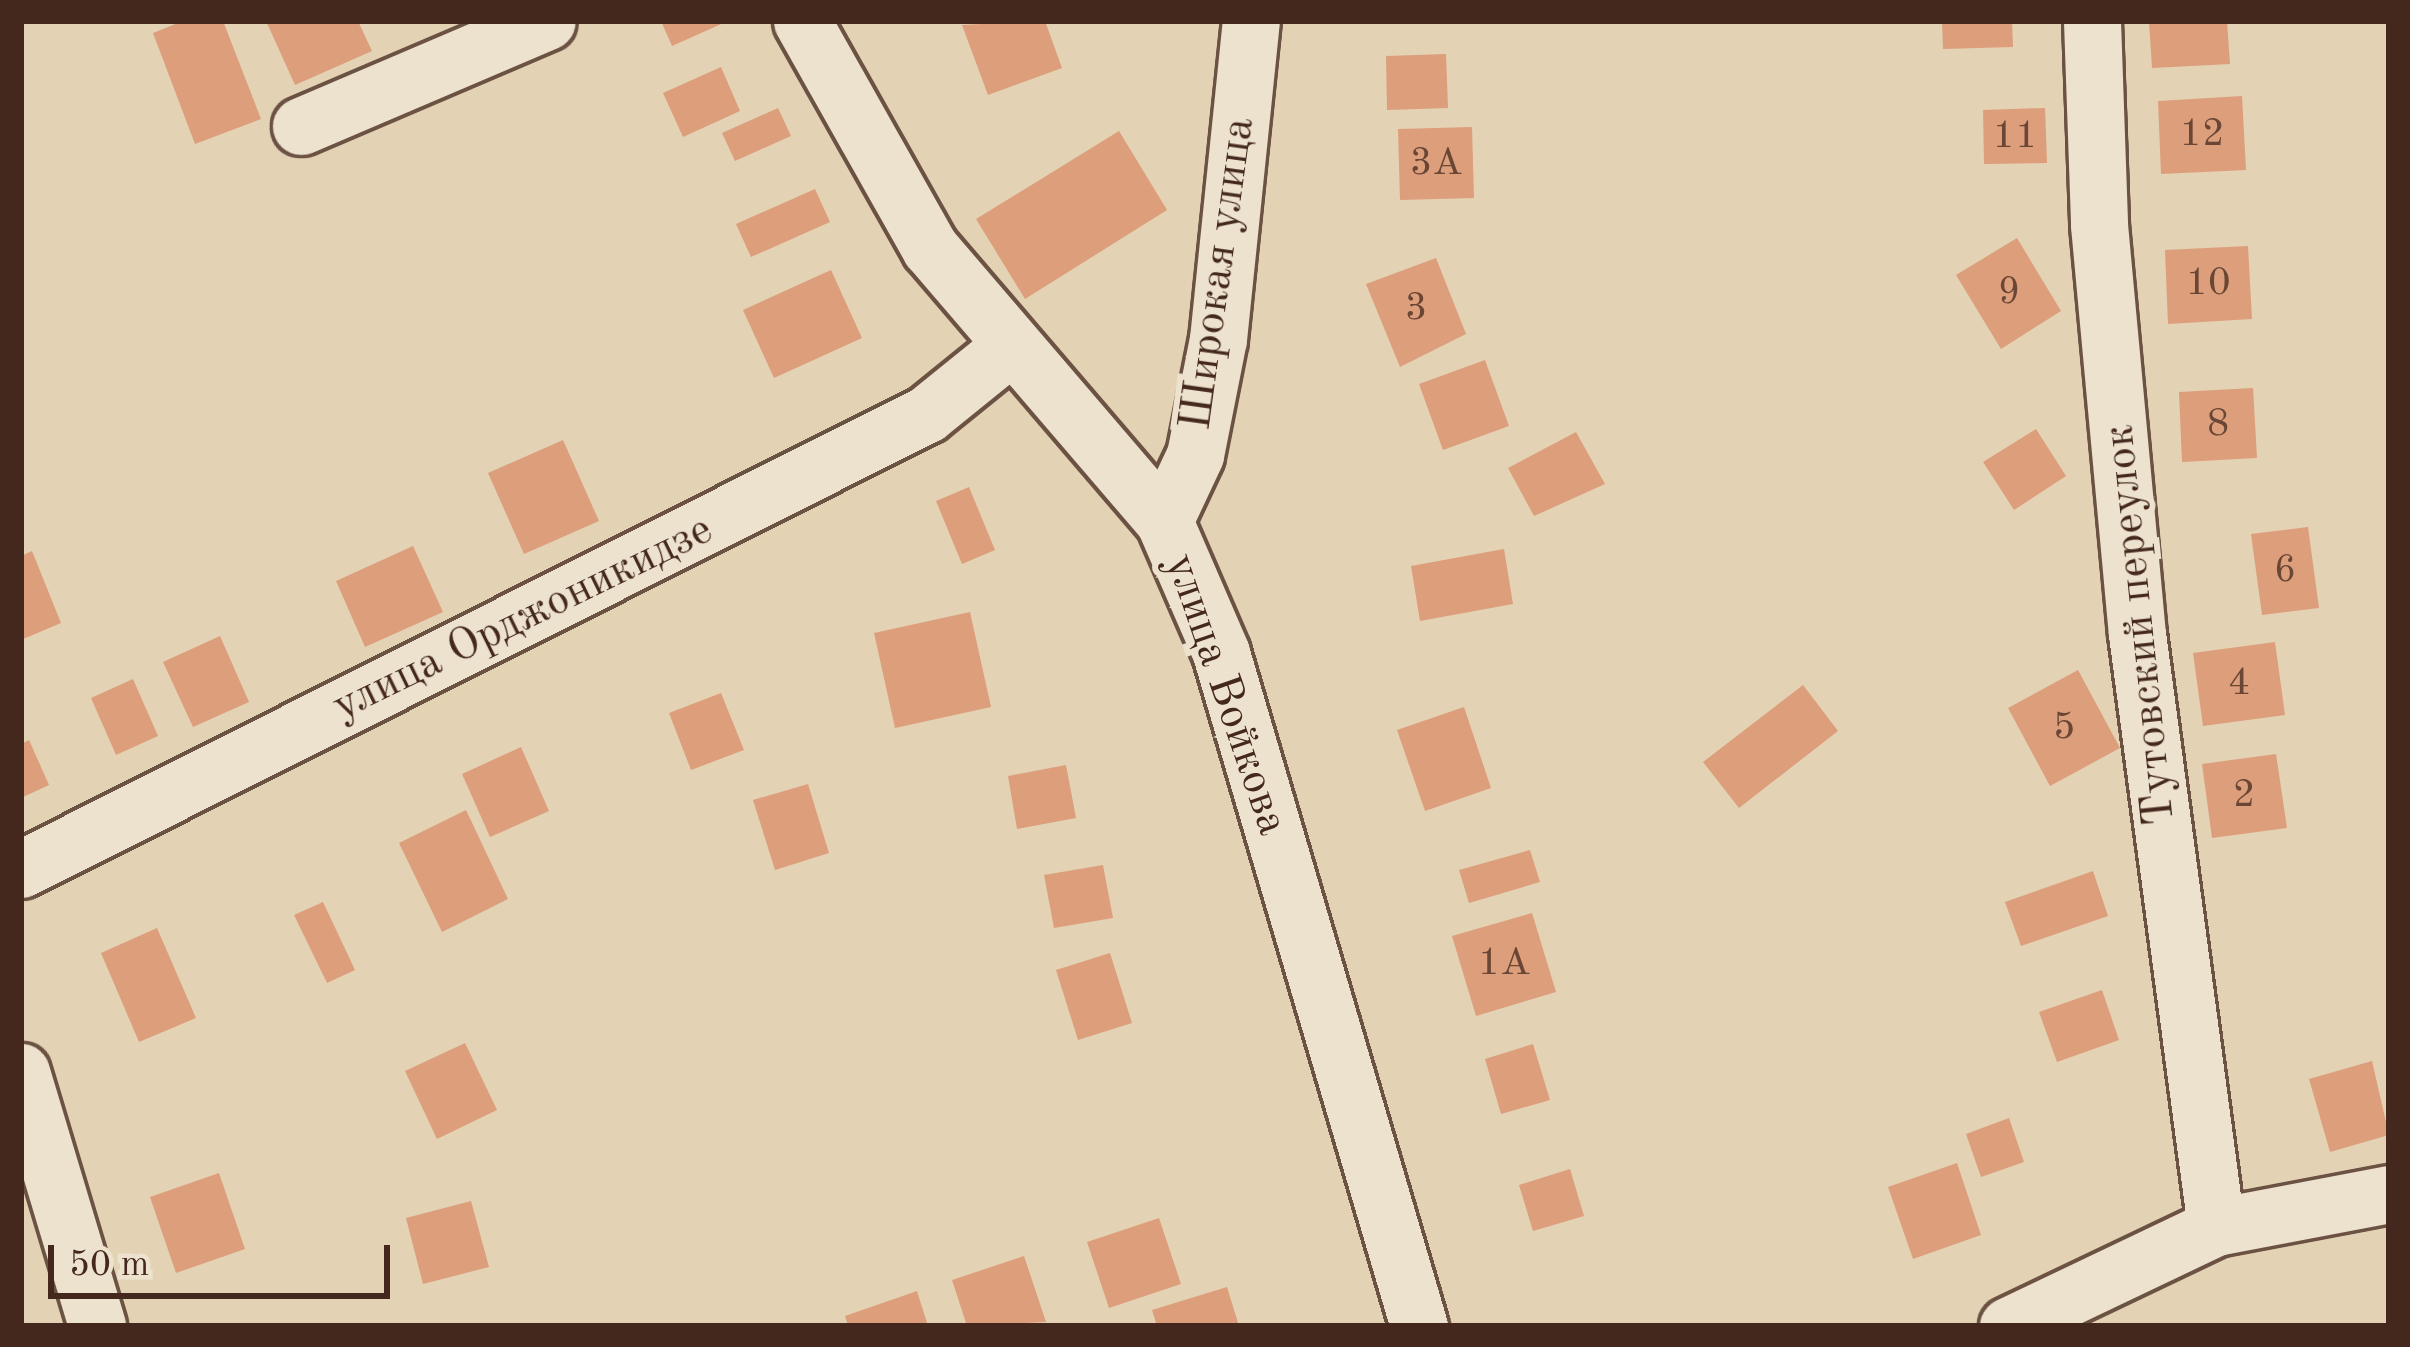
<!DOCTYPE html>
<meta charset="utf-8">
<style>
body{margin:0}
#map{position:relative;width:2410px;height:1347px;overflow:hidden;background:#e3d2b4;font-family:"Old Standard TT",serif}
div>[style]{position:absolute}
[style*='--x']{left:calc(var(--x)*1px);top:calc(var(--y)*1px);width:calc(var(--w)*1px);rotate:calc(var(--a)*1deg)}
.building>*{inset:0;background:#dd9e7c}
.roads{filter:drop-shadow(3px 0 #6c5243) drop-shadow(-3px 0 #6c5243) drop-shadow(0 3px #6c5243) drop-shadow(0 -3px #6c5243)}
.minor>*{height:57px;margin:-28.5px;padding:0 28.5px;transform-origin:28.5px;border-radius:28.5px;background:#ede2ce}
span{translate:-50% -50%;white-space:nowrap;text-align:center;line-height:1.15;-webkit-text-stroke:12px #ede2ce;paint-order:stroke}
.number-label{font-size:39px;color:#6a4635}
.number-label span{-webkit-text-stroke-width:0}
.street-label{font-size:45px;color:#44281d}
.frame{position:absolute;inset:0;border:24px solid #44281d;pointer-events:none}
.scale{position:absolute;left:48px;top:1245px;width:342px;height:54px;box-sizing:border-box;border:6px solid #44281d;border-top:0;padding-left:15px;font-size:36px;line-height:42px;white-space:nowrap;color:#44281d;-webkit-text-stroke:9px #ede2ce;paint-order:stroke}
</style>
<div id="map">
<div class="building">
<div style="clip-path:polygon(183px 21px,223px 21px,261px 119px,195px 144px,153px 33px)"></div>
<div style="clip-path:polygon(266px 21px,358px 21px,372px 51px,295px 85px)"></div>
<div style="clip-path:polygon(661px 21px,728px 21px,672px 46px)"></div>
<div style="clip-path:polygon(1045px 21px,1062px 68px,988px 95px,962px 25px)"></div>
<div style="clip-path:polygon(1942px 21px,2012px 21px,2013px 47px,1943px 49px)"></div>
<div style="clip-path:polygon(2149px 21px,2227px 21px,2230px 64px,2152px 68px)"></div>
<div style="clip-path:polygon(1446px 54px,1448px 108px,1387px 110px,1386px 56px)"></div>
<div style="clip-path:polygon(721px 67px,740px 111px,683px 137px,663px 93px)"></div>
<div style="clip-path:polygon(2242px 96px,2246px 170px,2161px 174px,2158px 101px)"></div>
<div style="clip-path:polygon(778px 108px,791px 136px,735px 161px,722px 133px)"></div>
<div style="clip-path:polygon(2045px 108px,2047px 163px,1984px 164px,1983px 110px)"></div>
<div style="clip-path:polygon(1472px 127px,1474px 198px,1400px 200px,1398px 129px)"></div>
<div style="clip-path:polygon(1119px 131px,1167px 210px,1025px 299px,976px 219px)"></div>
<div style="clip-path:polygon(815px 189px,830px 222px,751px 257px,736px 224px)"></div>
<div style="clip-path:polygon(2017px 238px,2061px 311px,2001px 349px,1956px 275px)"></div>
<div style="clip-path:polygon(2248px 246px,2252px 319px,2168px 324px,2165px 250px)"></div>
<div style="clip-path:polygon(1436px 258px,1466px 334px,1400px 367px,1366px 284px)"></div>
<div style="clip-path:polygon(831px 270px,862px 338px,774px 378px,743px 310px)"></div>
<div style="clip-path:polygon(1485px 360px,1509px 426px,1443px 450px,1419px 384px)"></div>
<div style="clip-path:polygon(2253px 388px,2257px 458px,2182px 462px,2179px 392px)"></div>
<div style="clip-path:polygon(2036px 429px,2066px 476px,2014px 510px,1983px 462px)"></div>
<div style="clip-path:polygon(1576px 432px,1605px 484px,1534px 516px,1508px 468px)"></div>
<div style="clip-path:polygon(563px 440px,599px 521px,524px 554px,488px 473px)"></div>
<div style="clip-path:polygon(969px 487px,995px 550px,962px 564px,936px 501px)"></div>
<div style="clip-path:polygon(2308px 527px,2319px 608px,2262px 615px,2251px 534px)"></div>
<div style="clip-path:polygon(413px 546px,443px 612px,365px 647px,336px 581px)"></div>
<div style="clip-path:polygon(1504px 549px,1513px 604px,1420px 621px,1411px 566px)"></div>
<div style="clip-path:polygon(32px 551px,61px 623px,21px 640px,21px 556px)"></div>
<div style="clip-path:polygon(970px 612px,991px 707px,895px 728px,874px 633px)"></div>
<div style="clip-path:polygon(220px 636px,249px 702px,193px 727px,163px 662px)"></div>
<div style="clip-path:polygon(2275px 642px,2285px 715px,2203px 726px,2193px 653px)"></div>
<div style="clip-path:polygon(2078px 670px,2120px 748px,2050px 786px,2008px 708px)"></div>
<div style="clip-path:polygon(133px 679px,158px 736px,116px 755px,91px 698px)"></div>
<div style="clip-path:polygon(1803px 685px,1838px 731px,1739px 808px,1703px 762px)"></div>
<div style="clip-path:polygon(721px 693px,744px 750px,691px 770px,669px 713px)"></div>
<div style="clip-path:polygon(1464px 707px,1491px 788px,1425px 811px,1397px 730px)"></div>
<div style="clip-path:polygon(29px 740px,49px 785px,21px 798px,21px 744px)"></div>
<div style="clip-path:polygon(521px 747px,549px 811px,490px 837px,462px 774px)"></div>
<div style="clip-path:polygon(2276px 754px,2287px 828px,2212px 838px,2202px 764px)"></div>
<div style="clip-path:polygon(1066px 765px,1076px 818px,1017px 829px,1008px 776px)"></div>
<div style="clip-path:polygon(808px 784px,829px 853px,775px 870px,753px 800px)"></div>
<div style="clip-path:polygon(466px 810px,508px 899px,442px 932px,399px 843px)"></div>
<div style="clip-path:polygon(1530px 850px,1540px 882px,1469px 903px,1459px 870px)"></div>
<div style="clip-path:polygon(1103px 865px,1113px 918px,1054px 928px,1044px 875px)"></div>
<div style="clip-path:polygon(2093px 871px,2108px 916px,2021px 946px,2005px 902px)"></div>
<div style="clip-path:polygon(323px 902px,355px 970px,327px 983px,294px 915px)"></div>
<div style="clip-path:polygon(1532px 913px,1556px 992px,1476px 1016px,1452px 936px)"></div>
<div style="clip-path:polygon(157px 928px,196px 1018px,139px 1042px,101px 953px)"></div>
<div style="clip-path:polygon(1110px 953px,1132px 1023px,1078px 1040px,1056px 970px)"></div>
<div style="clip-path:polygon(2102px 990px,2119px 1040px,2057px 1062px,2039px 1012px)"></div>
<div style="clip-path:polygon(465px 1043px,497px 1110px,437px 1139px,405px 1071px)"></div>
<div style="clip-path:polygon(1533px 1044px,1550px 1100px,1501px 1114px,1485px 1059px)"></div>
<div style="clip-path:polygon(2372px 1061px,2389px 1135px,2330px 1152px,2309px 1079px)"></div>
<div style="clip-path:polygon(2009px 1118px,2024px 1162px,1981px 1177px,1966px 1134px)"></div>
<div style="clip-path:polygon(1957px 1163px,1981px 1235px,1913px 1259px,1888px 1187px)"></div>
<div style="clip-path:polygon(1570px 1169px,1584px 1216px,1533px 1231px,1519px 1185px)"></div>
<div style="clip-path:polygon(219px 1173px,245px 1249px,176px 1273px,150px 1197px)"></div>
<div style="clip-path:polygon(471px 1201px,489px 1267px,423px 1284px,406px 1218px)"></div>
<div style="clip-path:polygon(1159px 1218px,1181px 1284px,1109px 1308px,1087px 1242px)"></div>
<div style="clip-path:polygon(1024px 1256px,1046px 1322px,967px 1326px,952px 1280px)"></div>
<div style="clip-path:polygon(1227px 1287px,1239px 1326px,1157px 1326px,1152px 1310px)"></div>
<div style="clip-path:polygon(917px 1291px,928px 1326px,848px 1326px,845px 1316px)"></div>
</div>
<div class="roads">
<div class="minor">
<div style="--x:802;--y:21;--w:261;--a:60.6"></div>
<div style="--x:930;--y:248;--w:360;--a:49.4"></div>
<div style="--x:1164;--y:521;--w:144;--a:66.6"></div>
<div style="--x:1221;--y:653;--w:702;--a:73.61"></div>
<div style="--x:2092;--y:21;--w:204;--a:88"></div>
<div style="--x:2099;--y:225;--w:411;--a:84.7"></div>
<div style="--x:2137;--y:634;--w:598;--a:82.41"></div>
<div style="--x:301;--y:126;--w:267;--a:-23.1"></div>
<div style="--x:1164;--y:521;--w:73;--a:-64.8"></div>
<div style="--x:1195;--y:455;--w:118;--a:-78.8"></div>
<div style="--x:1218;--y:339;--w:320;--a:-84.1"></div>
<div style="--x:21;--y:869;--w:1014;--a:-26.67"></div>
<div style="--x:927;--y:414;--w:108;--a:-39"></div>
<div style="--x:21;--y:1072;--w:265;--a:73.3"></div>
<div style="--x:2008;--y:1326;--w:230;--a:-25.5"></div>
<div style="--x:2216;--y:1227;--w:176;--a:-10.8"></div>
</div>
</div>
<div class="number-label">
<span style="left:2202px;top:135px">12</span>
<span style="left:2015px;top:137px">11</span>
<span style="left:1436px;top:164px">3А</span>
<span style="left:2208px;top:284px">10</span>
<span style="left:2009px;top:293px">9</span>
<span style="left:1416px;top:309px">3</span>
<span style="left:2218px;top:425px">8</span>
<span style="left:2285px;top:571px">6</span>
<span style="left:2239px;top:684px">4</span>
<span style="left:2064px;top:728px">5</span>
<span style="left:2244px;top:796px">2</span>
<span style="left:1504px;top:964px">1А</span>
</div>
<div class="street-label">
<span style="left:1219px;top:274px;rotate:-82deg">Широкая улица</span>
<span style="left:523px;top:619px;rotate:-26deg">улица Орджоникидзе</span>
<span style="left:2141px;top:625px;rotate:-96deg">Тутовский переулок</span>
<span style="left:1225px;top:695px;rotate:71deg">улица Войкова</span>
</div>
<div class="frame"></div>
<div class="scale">50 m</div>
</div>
